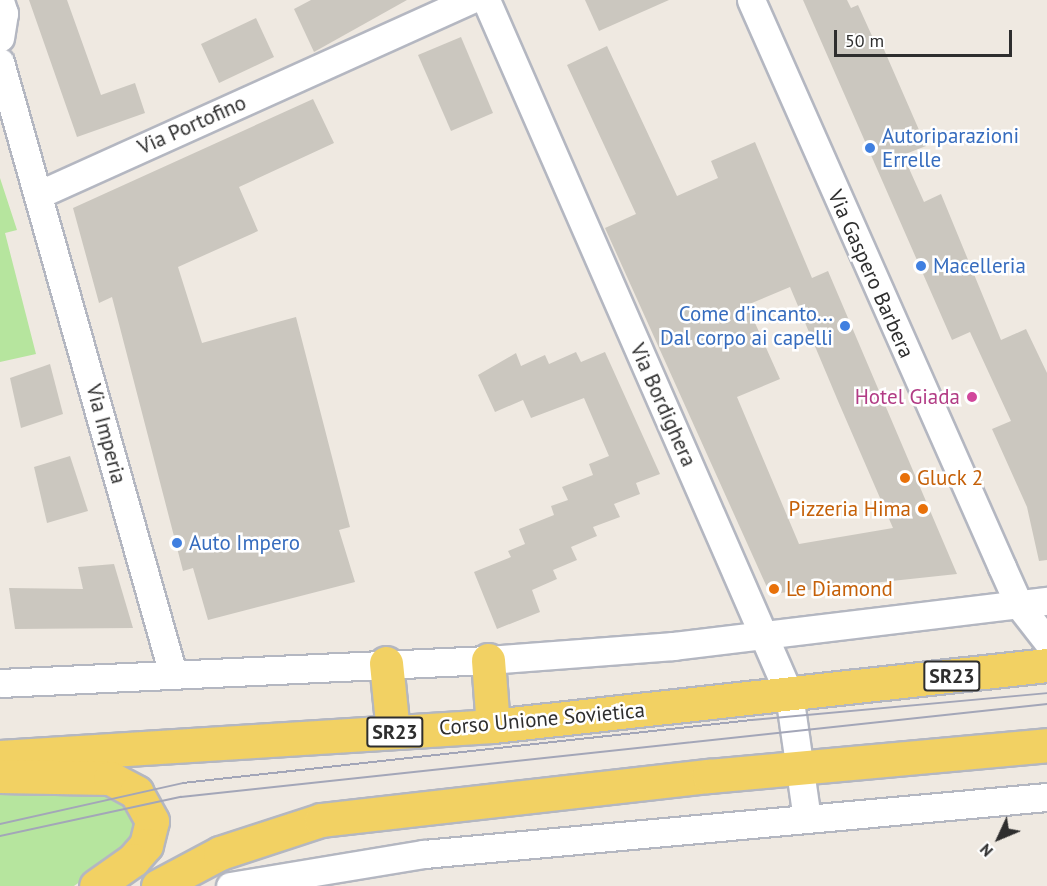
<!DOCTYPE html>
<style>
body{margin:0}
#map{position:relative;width:1047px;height:886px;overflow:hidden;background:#efe9e1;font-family:"PT Sans",sans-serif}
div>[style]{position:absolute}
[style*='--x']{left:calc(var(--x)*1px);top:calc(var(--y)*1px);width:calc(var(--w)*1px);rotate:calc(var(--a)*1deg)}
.green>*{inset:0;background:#b6e59e}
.building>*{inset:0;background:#cbc7bf}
.roads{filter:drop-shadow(2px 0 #b4b7c1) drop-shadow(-2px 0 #b4b7c1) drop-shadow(0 2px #b4b7c1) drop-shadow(0 -2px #b4b7c1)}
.street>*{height:27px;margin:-13.5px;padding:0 13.5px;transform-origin:13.5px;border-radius:13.5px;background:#fff}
.primary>*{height:33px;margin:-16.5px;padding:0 16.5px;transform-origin:16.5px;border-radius:16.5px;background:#f2d163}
.tram>*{height:1.5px;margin:-0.75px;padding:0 0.75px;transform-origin:0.75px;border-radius:0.75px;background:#a3a6b8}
.dots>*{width:16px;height:16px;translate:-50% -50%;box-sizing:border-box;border:3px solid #fff;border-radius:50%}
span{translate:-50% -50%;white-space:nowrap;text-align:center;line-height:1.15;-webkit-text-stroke:5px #fff;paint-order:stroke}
.shield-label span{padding:2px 4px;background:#fff;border:2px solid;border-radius:4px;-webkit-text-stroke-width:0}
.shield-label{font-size:20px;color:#2e2e2e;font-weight:700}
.street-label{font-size:21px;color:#2e2e2e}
.shop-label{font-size:21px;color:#366cbe}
.left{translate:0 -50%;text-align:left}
.right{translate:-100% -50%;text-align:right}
.hotel-label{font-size:21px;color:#b23c85}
.food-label{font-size:21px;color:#c56008}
.north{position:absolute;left:969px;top:808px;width:60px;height:60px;-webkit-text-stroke:4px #fff;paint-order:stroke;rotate:226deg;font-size:16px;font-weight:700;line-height:24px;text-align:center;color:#2e2e2e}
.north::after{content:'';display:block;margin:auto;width:21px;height:27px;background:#2e2e2e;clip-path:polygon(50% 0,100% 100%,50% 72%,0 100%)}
.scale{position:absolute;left:834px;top:30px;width:178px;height:27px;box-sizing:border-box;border:3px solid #2e2e2e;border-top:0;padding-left:8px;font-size:18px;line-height:21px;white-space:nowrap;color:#2e2e2e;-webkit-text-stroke:4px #fff;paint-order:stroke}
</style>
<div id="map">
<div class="green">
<div style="clip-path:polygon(0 178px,17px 230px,5px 233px,36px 354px,0 362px)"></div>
<div style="clip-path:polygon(0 791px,83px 792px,134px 799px,138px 840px,74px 886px,0 886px)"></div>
</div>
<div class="building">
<div style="clip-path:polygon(29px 0,67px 0,101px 95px,135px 83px,145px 113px,77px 137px)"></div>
<div style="clip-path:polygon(311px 0,407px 0,314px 52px,294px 9px)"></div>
<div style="clip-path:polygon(585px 0,669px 0,599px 31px)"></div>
<div style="clip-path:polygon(803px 0,847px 0,851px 8px,858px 5px,877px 47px,882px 45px,926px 146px,903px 155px,924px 202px,941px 194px,1001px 340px,1026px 329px,1047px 373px,1047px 560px,1039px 561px,1027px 507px,992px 429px,1011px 421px,970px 332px,952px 340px)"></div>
<div style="clip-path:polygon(256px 18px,274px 57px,219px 83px,201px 44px)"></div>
<div style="clip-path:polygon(461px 37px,493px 113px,451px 131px,418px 55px)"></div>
<div style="clip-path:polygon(evenodd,607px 46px,677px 196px,718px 178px,711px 161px,755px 142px,812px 278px,828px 271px,957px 574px,770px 594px,605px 228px,636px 214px,567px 65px,607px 46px,790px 287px,838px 401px,893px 528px,799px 544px,737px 397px,780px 379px,747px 305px,790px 287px)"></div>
<div style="clip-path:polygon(313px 99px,334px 143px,239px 187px,258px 231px,178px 267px,202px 343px,296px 317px,350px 527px,339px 530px,355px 582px,208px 620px,193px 568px,183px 571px,112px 297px,99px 303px,73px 208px)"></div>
<div style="clip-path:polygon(576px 352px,581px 362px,605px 352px,660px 474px,636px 483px,640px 494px,614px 504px,620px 517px,593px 527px,597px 536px,571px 547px,577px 560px,553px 570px,557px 579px,532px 590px,540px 612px,497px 629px,474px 572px,511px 557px,508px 551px,525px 544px,519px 529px,554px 515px,551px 506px,568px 500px,562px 487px,593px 475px,589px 464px,609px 456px,584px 398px,531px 418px,523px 400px,495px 412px,478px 375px,516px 353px,521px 366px,545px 355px,549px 364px)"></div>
<div style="clip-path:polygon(50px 364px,63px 414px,21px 428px,10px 378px)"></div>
<div style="clip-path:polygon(70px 456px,88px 511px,47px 523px,34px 467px)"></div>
<div style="clip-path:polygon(114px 564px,133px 628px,15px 629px,9px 588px,83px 589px,78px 567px)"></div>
</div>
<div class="roads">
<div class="street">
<div style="--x:486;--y:0;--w:757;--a:66.41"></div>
<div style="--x:789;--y:694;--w:126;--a:81.8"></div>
<div style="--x:751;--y:0;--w:620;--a:66.12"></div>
<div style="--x:1002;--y:567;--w:42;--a:65.9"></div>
<div style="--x:1019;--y:605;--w:46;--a:52.1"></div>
<div style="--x:0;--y:1;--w:13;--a:72"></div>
<div style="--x:4;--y:13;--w:25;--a:99"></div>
<div style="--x:0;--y:62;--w:636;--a:74.22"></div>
<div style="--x:40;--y:194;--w:472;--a:-24.3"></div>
<div style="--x:0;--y:683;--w:489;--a:-2.7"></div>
<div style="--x:488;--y:660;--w:186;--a:-4.3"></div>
<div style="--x:673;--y:646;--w:377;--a:-6.9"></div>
<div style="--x:230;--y:886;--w:197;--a:-9.4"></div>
<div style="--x:424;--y:854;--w:626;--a:-5.23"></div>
</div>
<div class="primary">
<div style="--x:488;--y:660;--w:66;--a:85.7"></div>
<div style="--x:386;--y:663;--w:69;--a:84.2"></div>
<div style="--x:0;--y:757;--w:494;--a:-3.6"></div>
<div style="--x:493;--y:726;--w:557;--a:-6.28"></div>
<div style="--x:0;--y:776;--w:110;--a:1"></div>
<div style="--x:110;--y:778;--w:30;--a:28"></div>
<div style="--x:136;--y:792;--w:33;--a:61"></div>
<div style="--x:152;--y:821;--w:25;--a:104"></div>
<div style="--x:146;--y:845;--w:20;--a:131"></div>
<div style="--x:133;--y:860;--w:45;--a:144.9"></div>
<div style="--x:158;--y:886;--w:70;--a:-28"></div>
<div style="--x:220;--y:853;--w:106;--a:-18.1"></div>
<div style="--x:321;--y:820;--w:390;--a:-6.5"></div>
<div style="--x:709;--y:776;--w:339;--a:-5.2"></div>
</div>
</div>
<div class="tram">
<div style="--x:0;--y:824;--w:188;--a:-12.6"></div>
<div style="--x:183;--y:783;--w:572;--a:-6.32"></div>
<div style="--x:752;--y:720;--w:296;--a:-5.2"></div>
<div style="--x:0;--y:836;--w:185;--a:-12.2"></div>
<div style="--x:181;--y:797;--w:871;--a:-6.13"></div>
</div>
<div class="dots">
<div style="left:870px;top:148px;background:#3f7fe0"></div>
<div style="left:921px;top:266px;background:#3f7fe0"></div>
<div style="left:845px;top:326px;background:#3f7fe0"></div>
<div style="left:972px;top:397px;background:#d1479c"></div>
<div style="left:905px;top:478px;background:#e8710a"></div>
<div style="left:923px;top:509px;background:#e8710a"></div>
<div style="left:177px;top:543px;background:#3f7fe0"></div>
<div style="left:774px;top:589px;background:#e8710a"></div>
</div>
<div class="shield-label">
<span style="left:952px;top:676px">SR23</span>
<span style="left:395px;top:732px">SR23</span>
</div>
<div class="street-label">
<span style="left:192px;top:125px;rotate:-24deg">Via Portofino</span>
<span style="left:871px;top:274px;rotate:66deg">Via Gaspero Barbera</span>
<span style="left:663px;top:405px;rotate:66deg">Via Bordighera</span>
<span style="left:106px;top:434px;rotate:75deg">Via Imperia</span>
<span style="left:542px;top:719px;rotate:-5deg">Corso Unione Sovietica</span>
</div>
<div class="shop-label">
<span class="left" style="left:882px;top:148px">Autoriparazioni<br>Errelle</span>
<span class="left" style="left:933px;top:266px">Macelleria</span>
<span class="right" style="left:833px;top:326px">Come d'incanto...<br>Dal corpo ai capelli</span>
<span class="left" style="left:189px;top:543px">Auto Impero</span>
</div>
<div class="hotel-label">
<span class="right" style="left:960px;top:397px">Hotel Giada</span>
</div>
<div class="food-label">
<span class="left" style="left:917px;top:478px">Gluck 2</span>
<span class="right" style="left:911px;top:509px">Pizzeria Hima</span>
<span class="left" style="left:786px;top:589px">Le Diamond</span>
</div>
<div class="north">N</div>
<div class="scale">50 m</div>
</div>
